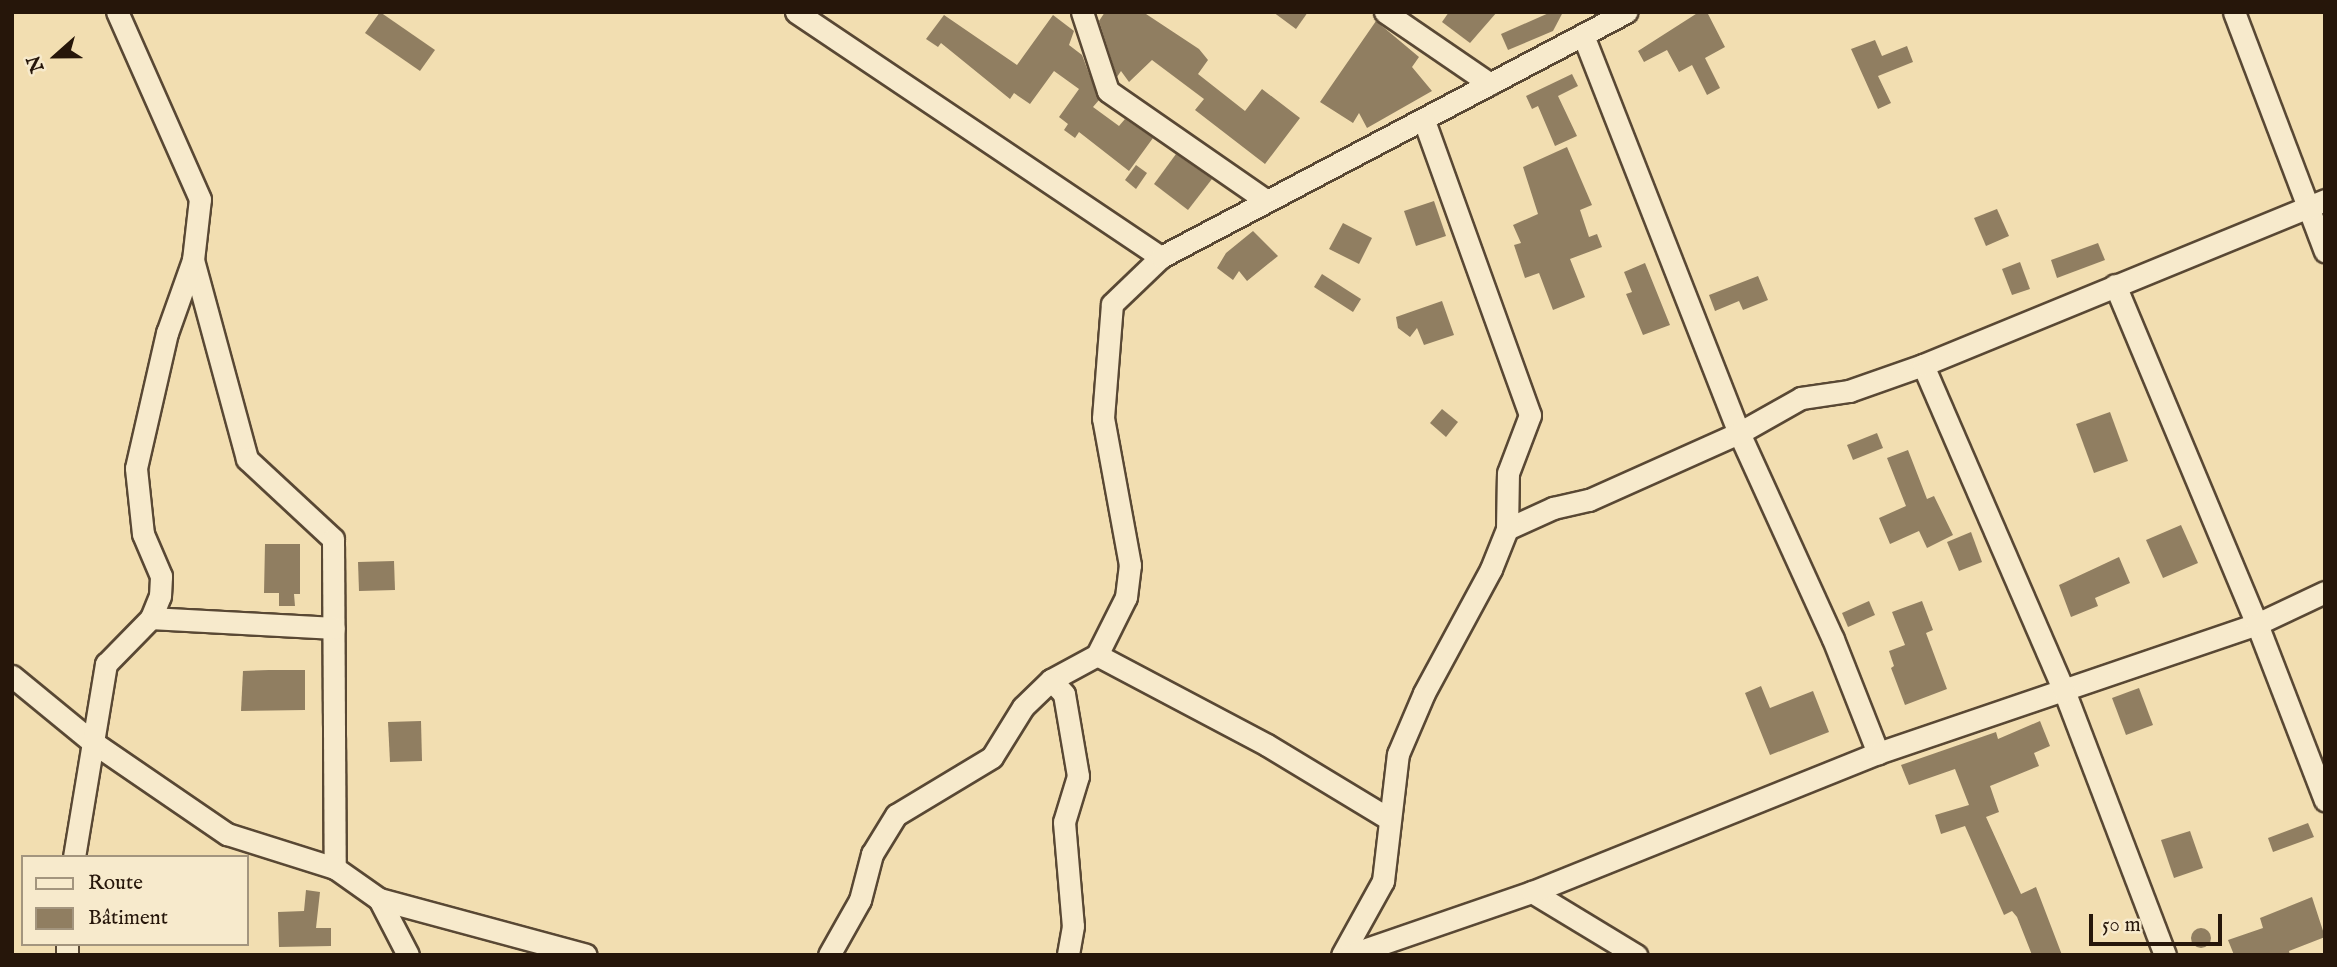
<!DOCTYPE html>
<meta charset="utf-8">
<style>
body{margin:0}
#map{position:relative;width:2337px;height:967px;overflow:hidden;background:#f2deb1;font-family:"IM FELL English",serif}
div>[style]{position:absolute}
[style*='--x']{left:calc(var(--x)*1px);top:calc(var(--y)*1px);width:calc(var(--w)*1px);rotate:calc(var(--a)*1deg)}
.building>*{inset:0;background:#907e61}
.round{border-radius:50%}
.roads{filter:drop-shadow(2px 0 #594834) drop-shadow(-2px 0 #594834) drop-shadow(0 2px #594834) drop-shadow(0 -2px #594834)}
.minor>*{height:21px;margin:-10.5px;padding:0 10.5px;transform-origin:10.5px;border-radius:10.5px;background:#f7eacc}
span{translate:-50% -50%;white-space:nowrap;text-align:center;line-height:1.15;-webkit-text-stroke:7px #f7eacc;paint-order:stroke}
.frame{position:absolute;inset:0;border:14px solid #26160a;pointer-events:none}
.legend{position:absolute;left:21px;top:855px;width:228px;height:91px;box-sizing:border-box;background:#f7eacc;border:2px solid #a3957e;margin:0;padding:9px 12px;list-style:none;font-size:21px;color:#26160a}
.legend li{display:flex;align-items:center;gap:14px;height:35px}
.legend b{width:35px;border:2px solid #a3957e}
.north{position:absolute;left:21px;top:21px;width:70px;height:70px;-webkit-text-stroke:5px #f7eacc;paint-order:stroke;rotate:249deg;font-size:19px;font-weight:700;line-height:28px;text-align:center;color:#26160a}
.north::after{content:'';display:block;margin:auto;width:24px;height:32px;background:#26160a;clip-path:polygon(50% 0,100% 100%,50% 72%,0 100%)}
.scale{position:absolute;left:2089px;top:914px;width:133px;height:32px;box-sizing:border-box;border:4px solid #26160a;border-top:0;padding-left:9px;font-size:21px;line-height:24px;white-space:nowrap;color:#26160a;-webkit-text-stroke:5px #f7eacc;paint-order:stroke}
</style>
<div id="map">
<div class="building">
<div style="clip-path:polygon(380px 12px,435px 50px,420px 71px,365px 33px)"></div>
<div style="clip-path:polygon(1105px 12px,1143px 12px,1199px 49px,1208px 60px,1198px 74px,1245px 111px,1262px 89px,1300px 118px,1265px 164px,1195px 110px,1204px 99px,1152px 60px,1129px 82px,1121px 71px,1117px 77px,1099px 21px)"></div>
<div style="clip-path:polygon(1273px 12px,1308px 12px,1296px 29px)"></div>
<div style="clip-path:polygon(1449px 12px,1497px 12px,1470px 43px,1442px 22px)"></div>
<div style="clip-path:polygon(1551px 12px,1563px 12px,1553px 31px,1508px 50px,1501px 34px)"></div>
<div style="clip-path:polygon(1699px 12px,1707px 12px,1725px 47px,1705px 58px,1720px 88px,1707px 95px,1692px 65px,1679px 72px,1667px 50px,1644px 62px,1638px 51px)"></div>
<div style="clip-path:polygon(944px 15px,1017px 65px,1053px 15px,1074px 31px,1069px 45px,1082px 55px,1099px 100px,1093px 107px,1119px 126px,1125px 119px,1153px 138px,1129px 171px,1079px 132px,1075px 138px,1064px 130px,1068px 124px,1059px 117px,1079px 89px,1054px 71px,1030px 104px,1014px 93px,1010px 99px,941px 43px,938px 47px,926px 39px)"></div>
<div style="clip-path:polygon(1376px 21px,1419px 57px,1412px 67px,1432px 91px,1367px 128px,1359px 113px,1353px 123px,1320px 102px)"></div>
<div style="clip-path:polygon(1875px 40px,1882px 56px,1907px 46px,1913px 62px,1878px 76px,1891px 103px,1878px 109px,1851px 49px)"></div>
<div style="clip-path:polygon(1572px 74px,1578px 86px,1558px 96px,1577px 136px,1555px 146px,1538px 106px,1532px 109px,1526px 96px)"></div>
<div style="clip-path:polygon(1567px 147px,1592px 205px,1580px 210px,1589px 237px,1597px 234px,1602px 247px,1570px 259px,1585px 297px,1553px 310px,1539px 273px,1525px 278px,1514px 245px,1521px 243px,1513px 225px,1538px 214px,1523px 167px)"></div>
<div style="clip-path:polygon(1176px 154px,1212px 179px,1188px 210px,1154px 184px)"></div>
<div style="clip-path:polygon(1136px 165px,1147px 173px,1136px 189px,1125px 180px)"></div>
<div style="clip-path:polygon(1434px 201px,1446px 236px,1416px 246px,1404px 211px)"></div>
<div style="clip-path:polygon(1997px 209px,2009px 236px,1986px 246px,1974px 218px)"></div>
<div style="clip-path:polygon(1343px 223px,1372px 238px,1359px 264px,1329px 249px)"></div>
<div style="clip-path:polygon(1253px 231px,1278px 256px,1247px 281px,1239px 271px,1233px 280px,1217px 268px,1226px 253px)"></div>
<div style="clip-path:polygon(2098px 243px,2105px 260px,2057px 278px,2051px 260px)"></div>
<div style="clip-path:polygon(2020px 262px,2030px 289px,2012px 295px,2002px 269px)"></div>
<div style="clip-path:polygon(1645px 263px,1670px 325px,1643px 335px,1626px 294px,1632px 292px,1624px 272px)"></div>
<div style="clip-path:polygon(1322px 274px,1361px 299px,1353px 312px,1314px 287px)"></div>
<div style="clip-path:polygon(1758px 276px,1768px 300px,1743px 310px,1739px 301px,1715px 311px,1709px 295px)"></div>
<div style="clip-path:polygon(1442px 301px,1454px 335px,1424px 345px,1417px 328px,1410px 337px,1398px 328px,1396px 317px)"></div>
<div style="clip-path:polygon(1442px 409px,1458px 422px,1446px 437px,1430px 423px)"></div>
<div style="clip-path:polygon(2110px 412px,2128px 461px,2094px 473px,2076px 424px)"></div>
<div style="clip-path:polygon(1877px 433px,1883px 448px,1853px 460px,1847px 445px)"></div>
<div style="clip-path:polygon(1908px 450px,1927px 499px,1934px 496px,1953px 535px,1927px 548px,1919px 531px,1890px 544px,1879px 518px,1906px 506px,1887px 458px)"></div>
<div style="clip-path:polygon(2181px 525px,2198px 563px,2163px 578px,2146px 540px)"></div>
<div style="clip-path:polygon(1971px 532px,1982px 562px,1959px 571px,1947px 542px)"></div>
<div style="clip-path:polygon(265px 544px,300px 544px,300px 594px,294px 594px,295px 606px,279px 606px,279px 593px,264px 593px)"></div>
<div style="clip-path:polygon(2119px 557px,2130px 583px,2095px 598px,2098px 606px,2071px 617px,2059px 585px)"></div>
<div style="clip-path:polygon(394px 561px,395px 590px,359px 591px,358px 562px)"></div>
<div style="clip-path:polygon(1869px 601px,1875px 615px,1848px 627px,1842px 613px)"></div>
<div style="clip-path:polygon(1922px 601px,1933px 630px,1926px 633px,1947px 689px,1905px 705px,1891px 668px,1894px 666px,1889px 651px,1905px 645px,1892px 612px)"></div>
<div style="clip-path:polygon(269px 670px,305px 670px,305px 710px,241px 711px,243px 671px)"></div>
<div style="clip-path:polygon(1761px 686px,1770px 708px,1813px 691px,1829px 732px,1770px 755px,1745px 693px)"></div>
<div style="clip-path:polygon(2139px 688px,2153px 725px,2126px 735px,2112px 698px)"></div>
<div style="clip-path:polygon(421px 721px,422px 761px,390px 762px,388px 722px)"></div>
<div style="clip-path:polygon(2040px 721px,2050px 746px,2034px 753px,2039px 766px,1990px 786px,1999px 812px,1986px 817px,2021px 894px,2036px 887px,2062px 955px,2032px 955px,2017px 917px,2012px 911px,2004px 915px,1965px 826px,1941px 834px,1935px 815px,1969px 805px,1955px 769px,1909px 785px,1901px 765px,1996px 732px,1998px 739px)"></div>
<div style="clip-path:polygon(2308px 823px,2314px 837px,2273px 852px,2268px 838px)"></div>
<div style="clip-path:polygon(2190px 831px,2203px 868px,2174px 878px,2161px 840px)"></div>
<div style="clip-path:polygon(306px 890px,320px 892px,316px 928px,331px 928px,331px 946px,279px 947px,278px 912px,304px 911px)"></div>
<div style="clip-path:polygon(2312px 897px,2325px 937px,2289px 951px,2290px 955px,2234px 955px,2228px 940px,2263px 928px,2260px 918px)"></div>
<div class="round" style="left:2191px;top:928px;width:20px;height:20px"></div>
</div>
<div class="roads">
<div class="minor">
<div style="--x:796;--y:12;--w:440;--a:33.9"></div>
<div style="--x:1082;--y:12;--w:83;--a:71.8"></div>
<div style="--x:1108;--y:91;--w:193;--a:34.7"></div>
<div style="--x:1385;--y:12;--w:127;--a:34.4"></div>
<div style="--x:2234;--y:12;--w:256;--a:69.2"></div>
<div style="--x:1583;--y:35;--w:427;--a:68.6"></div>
<div style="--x:1739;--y:433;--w:226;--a:65.5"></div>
<div style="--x:1833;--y:639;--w:123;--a:68.5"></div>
<div style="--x:193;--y:260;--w:206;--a:74.8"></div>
<div style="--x:247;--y:459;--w:117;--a:42.9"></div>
<div style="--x:333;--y:539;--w:329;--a:89.7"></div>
<div style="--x:2115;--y:285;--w:368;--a:67.3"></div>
<div style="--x:2257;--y:624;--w:189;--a:68.9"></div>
<div style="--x:1507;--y:529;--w:51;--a:-24.5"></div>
<div style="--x:1553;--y:508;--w:37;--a:-13"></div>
<div style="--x:1589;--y:500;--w:164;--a:-24.1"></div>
<div style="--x:1739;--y:433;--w:71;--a:-29.4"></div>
<div style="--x:1801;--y:398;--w:49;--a:-8.3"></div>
<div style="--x:1849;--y:391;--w:78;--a:-19.4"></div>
<div style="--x:151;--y:618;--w:183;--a:3.1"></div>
<div style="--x:1097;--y:655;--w:65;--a:-63.4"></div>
<div style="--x:1126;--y:597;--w:32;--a:-83"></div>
<div style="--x:1130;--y:565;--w:149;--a:-100.4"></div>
<div style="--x:1103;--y:418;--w:114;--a:-85.5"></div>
<div style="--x:1112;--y:304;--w:68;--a:-43.8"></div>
<div style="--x:1161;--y:257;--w:526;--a:-27.78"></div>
<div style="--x:12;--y:676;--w:102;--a:39.4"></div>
<div style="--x:91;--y:741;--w:165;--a:34.4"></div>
<div style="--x:227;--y:834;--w:113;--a:17.5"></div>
<div style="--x:335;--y:868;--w:54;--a:35.2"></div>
<div style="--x:379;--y:899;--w:63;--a:62.6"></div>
<div style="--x:1051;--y:680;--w:19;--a:47"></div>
<div style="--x:1064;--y:694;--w:83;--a:80.3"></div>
<div style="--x:1078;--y:776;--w:48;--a:106.9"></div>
<div style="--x:1064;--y:822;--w:104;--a:85.1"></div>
<div style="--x:1073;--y:926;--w:29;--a:100"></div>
<div style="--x:74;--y:857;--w:196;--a:-80.6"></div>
<div style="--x:106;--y:664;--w:64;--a:-45.6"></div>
<div style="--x:151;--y:618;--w:24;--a:-68"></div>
<div style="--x:160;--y:596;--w:20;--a:-87"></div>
<div style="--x:161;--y:576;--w:46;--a:-113.2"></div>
<div style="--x:143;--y:534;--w:66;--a:-96.1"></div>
<div style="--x:136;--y:468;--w:139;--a:-77.1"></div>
<div style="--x:167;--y:333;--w:77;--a:-70.4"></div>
<div style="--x:193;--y:260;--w:61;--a:-83.5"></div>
<div style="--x:200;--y:199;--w:205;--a:-113.9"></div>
<div style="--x:1532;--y:892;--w:122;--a:31.2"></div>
<div style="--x:379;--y:899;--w:214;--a:15.1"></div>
<div style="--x:67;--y:955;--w:11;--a:-90"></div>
<div style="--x:829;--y:955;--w:63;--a:-60.6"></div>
<div style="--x:860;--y:900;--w:48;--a:-75.4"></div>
<div style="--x:872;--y:854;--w:46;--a:-58.4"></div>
<div style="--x:896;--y:815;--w:112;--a:-31.1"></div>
<div style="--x:992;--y:757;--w:59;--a:-58.2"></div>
<div style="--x:1023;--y:707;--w:39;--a:-44"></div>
<div style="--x:1051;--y:680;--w:52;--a:-28.5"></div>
<div style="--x:1097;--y:655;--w:192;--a:27.9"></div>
<div style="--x:1267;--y:745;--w:143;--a:31.2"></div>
<div style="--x:1342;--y:955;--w:85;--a:-61"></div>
<div style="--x:1383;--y:881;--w:128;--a:-83.3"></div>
<div style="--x:1398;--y:754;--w:66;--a:-66.9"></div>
<div style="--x:1424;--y:693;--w:141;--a:-61.6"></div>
<div style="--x:1491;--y:569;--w:43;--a:-68.2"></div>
<div style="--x:1507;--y:529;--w:56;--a:-89"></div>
<div style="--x:1508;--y:473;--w:62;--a:-69.2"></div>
<div style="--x:1530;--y:415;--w:313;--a:-109.8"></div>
<div style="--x:1349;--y:955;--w:194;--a:-19"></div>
<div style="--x:1532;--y:892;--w:373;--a:-21.9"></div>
<div style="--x:1878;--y:753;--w:400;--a:-18.8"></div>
<div style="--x:2257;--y:624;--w:75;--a:-25.2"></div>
<div style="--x:2165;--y:955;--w:283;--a:-110.9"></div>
<div style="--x:2064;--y:691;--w:355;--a:-113.4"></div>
<div style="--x:1923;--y:365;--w:435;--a:-22.3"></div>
</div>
</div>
<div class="frame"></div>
<ul class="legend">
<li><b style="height:9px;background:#f7eacc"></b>Route</li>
<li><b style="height:19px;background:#907e61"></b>Bâtiment</li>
</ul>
<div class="north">N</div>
<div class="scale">50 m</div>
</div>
